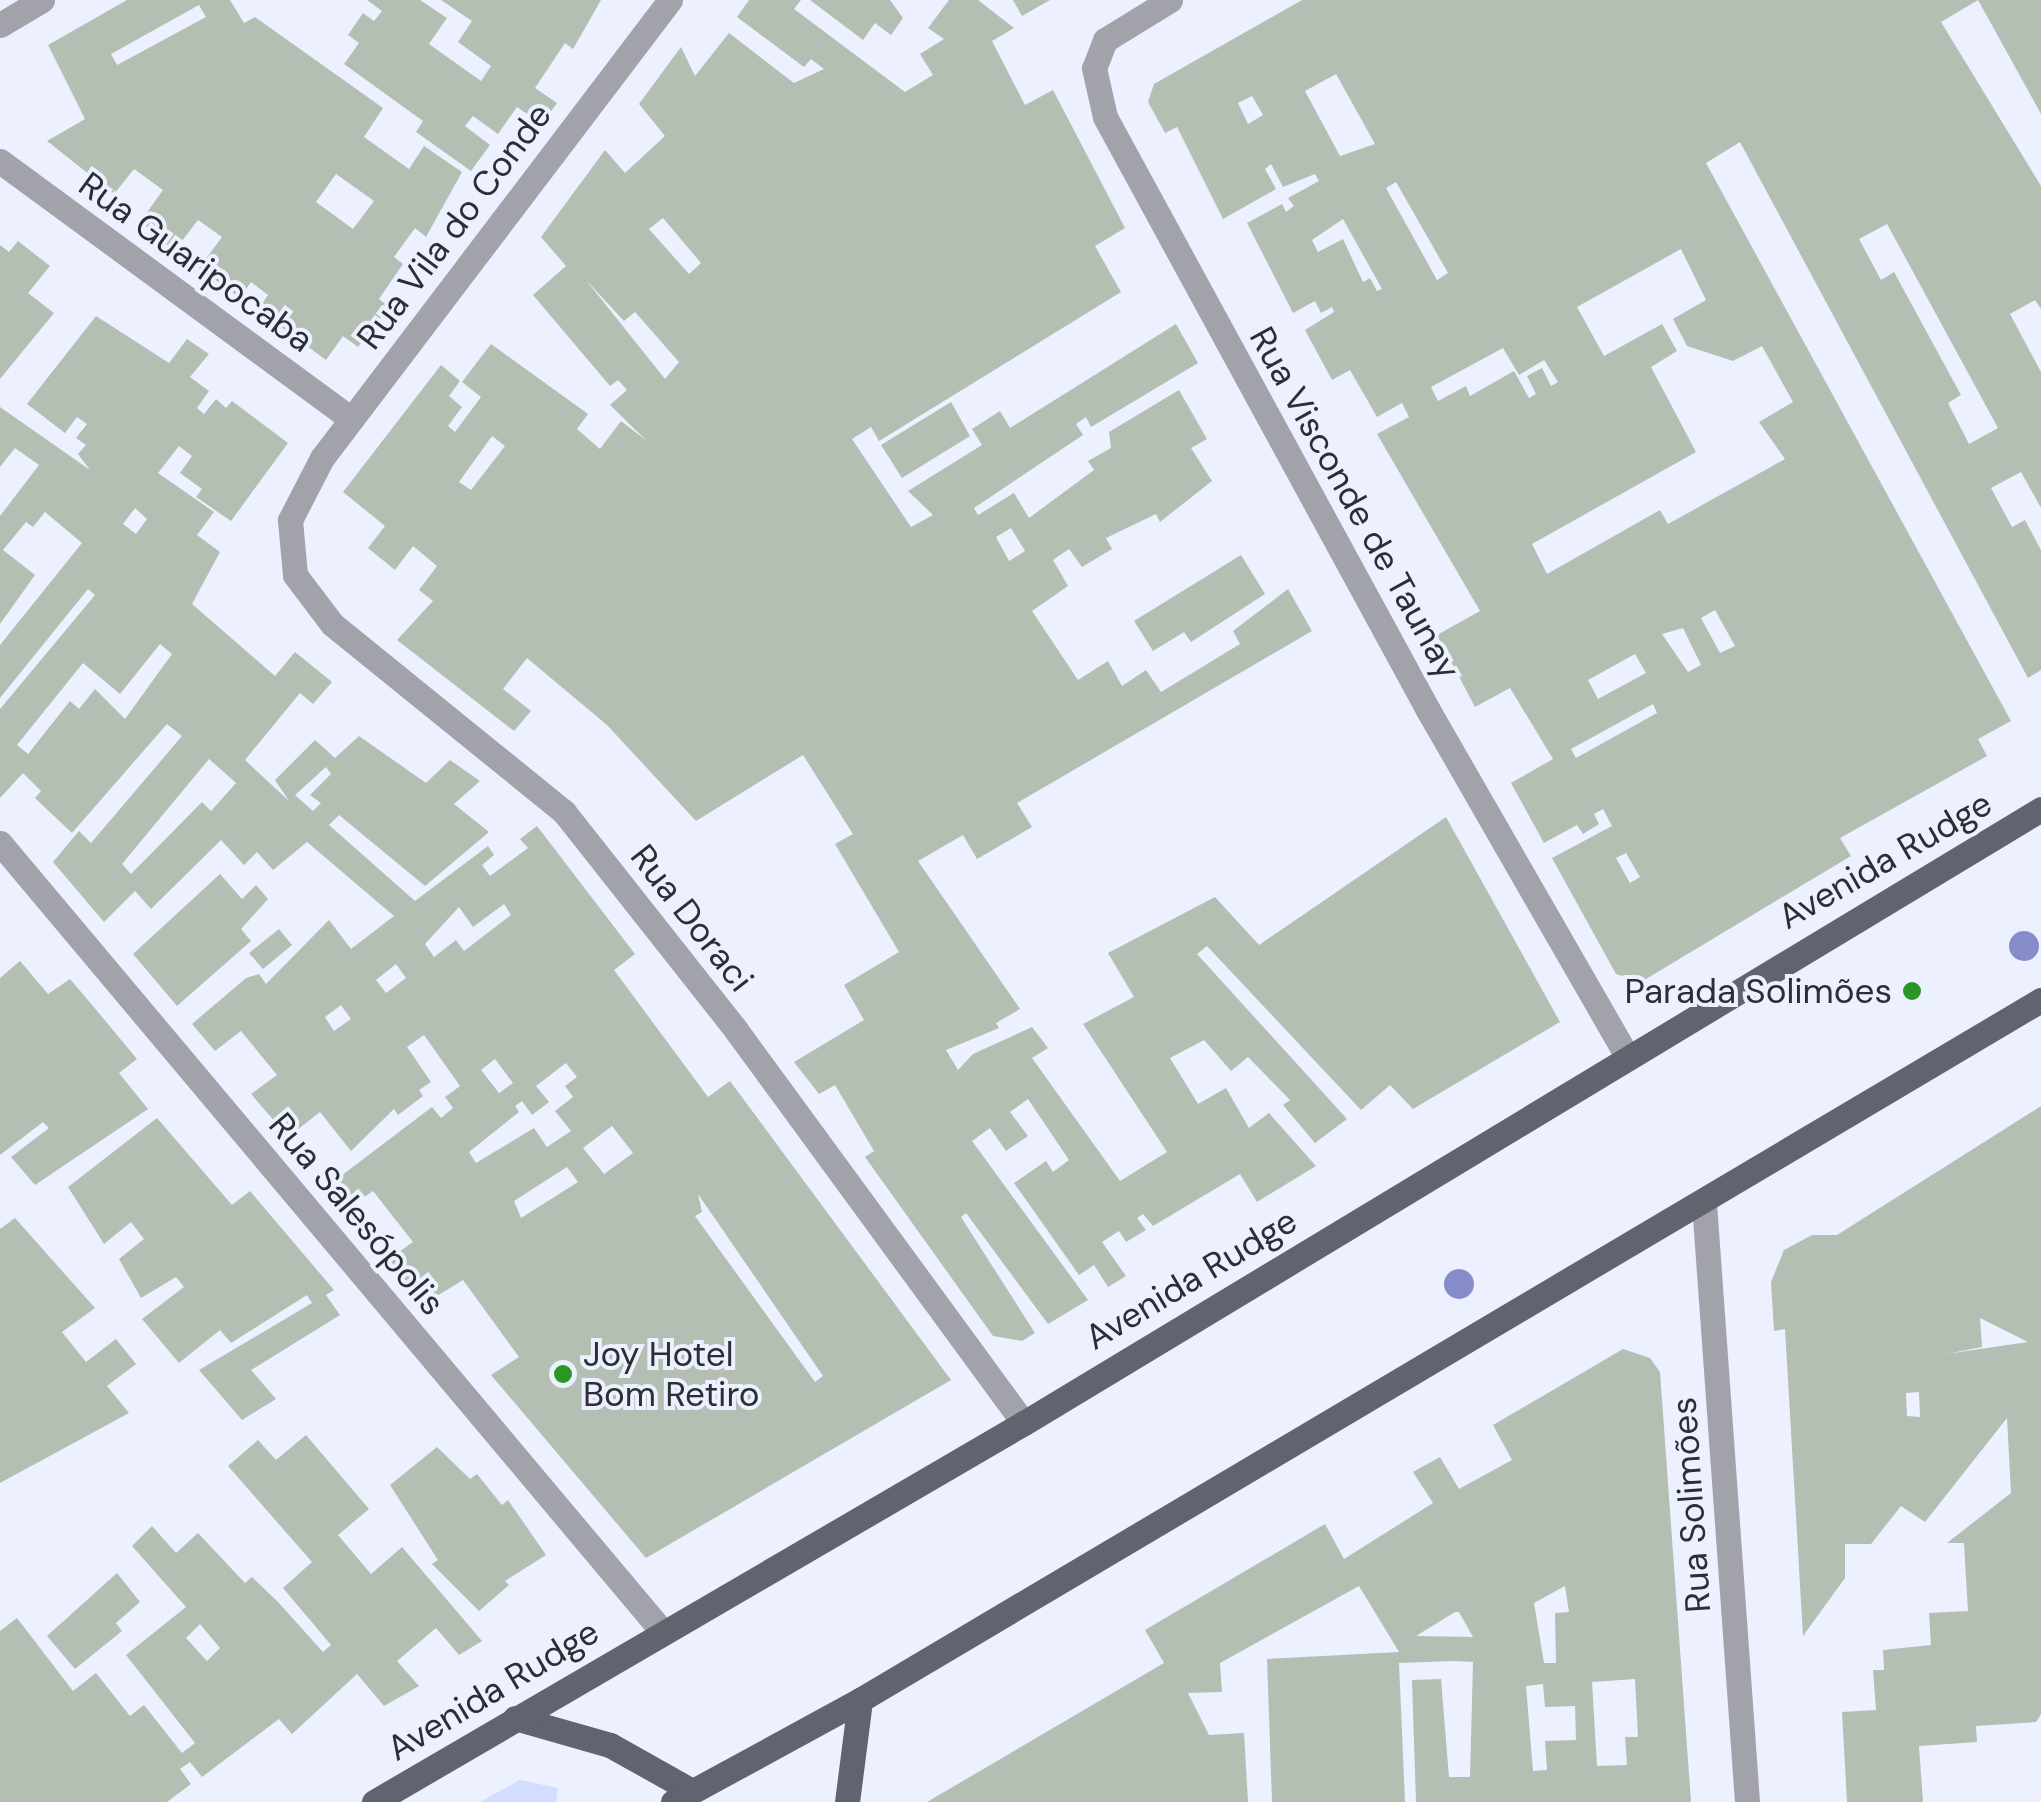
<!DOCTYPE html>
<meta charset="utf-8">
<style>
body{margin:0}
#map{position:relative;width:2041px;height:1802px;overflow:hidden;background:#ecf0ff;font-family:"DM Sans",sans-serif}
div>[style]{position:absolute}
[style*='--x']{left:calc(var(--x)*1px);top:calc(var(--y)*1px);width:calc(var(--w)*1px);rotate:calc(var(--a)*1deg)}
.green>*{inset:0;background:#d3ddff}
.building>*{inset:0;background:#b4bfb3}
.minor>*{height:25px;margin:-12.5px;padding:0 12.5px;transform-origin:12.5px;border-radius:12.5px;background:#a2a3aa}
.primary>*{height:25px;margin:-12.5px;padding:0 12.5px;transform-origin:12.5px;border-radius:12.5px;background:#61646f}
.trees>*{width:30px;height:30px;margin:-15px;border-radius:50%;background:#868cca}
.dots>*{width:28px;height:28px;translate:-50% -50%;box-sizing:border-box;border:5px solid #ecf0ff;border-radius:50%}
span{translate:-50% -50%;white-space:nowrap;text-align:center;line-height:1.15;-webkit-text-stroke:8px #ecf0ff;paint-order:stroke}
.street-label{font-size:35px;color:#2d2e34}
.poi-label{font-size:35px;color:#2d2e34}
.right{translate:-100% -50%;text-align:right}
.left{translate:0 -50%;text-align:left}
</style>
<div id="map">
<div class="green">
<div style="clip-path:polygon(520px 1780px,558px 1788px,556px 1802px,480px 1802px)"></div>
</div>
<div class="building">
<div style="clip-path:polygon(evenodd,127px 0,230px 0,244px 23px,255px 17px,383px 108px,364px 137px,409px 169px,424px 146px,462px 172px,426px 237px,415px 228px,394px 257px,403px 264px,379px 299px,389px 307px,358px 347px,343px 336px,326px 360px,258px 310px,268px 295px,251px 282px,240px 298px,199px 268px,222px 237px,198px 220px,175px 250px,148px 231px,143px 218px,163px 190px,134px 169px,114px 194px,47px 141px,85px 119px,48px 45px,127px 0,199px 5px,206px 17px,117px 65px,111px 54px,199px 5px,127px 0,336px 174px,374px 201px,353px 229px,316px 202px,336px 174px)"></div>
<div style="clip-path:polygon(367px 0,420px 0,447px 18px,429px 44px,481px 81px,491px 66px,458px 42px,472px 21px,441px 0,601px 0,573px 49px,565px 43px,535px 88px,557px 103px,542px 124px,517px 107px,498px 134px,473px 116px,465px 126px,490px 145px,471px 171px,416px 132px,423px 121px,344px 64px,359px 43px,348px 35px,363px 13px,374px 21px,382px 11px)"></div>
<div style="clip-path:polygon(evenodd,749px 0,801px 0,794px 9px,905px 92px,933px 75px,920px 54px,944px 39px,928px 28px,949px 0,978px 0,1014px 28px,992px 41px,1025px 105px,1053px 90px,1125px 228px,1095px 246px,1121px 292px,879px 441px,871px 427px,852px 439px,911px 527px,933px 515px,908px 491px,982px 445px,972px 429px,1000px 411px,1010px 428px,1176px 324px,1198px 363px,1091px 427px,1086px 417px,1076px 424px,1083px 435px,974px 508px,978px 515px,1014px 493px,1029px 518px,1094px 470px,1088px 461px,1111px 448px,1109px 432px,1179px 390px,1207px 439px,1191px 448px,1212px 481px,1160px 522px,1156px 514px,1106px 538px,1112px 549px,1082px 567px,1069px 549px,1053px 560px,1068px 586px,1032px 611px,1078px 680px,1108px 661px,1122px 686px,1146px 670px,1161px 692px,1240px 644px,1233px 631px,1288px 589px,1312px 631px,1017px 803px,1032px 827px,977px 859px,963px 835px,918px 861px,1020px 1009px,996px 1023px,999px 1028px,946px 1050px,958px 1070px,973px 1054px,1032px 1027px,1048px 1048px,1032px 1058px,1120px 1181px,1167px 1152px,1083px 1024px,1134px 997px,1108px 953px,1215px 897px,1259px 945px,1446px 817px,1560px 1022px,1413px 1109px,1390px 1085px,1361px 1110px,1207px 946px,1197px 954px,1347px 1119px,1315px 1143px,1283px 1105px,1290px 1100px,1248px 1057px,1231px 1071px,1204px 1040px,1170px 1058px,1198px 1104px,1226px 1088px,1249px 1128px,1269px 1113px,1316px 1166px,1257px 1202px,1240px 1174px,1153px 1226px,1143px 1214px,1137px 1218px,1146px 1230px,1126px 1242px,1119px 1231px,1102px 1242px,1126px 1276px,1108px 1287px,1094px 1265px,1079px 1275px,1014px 1183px,1046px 1161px,1053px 1172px,1069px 1160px,1028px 1099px,1010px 1112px,1028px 1136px,1006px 1151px,990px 1128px,972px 1141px,1088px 1300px,1048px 1324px,966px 1213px,961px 1217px,1035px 1333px,1022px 1341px,993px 1336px,865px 1157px,874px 1151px,835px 1085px,819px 1094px,794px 1062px,864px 1020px,844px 985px,899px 952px,835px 844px,853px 834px,803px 755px,696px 821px,607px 725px,527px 658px,503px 689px,531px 711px,514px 731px,397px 640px,433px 601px,419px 590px,437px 566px,413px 546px,395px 570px,368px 548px,385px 526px,343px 492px,441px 365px,460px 381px,449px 396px,462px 407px,448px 426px,455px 432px,481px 397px,462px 382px,491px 344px,588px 414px,577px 429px,600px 449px,621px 421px,647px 441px,610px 405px,627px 390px,618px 380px,610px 386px,533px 295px,566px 266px,541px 237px,605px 150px,625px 173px,665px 136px,639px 104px,681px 47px,695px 76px,729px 33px,794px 83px,824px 69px,811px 59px,804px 67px,737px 17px,749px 0,663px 218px,701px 263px,689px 274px,649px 229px,663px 218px,749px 0,586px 280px,624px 321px,635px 312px,679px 362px,665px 379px,586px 280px,749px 0,492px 436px,505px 446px,471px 490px,459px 482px,492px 436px,749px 0,1011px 528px,1025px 551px,1009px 561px,996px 537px,1011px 528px)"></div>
<div style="clip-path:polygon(810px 0,890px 0,903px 18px,891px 35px,875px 23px,863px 40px)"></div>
<div style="clip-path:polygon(1013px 0,1050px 0,1022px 16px)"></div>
<div style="clip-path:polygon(evenodd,1302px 0,2041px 0,2041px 114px,1978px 0,1941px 22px,2041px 186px,2041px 309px,2035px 300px,2010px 314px,2041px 372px,2041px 508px,2021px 472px,1991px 488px,2012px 527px,2025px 520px,2041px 550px,2041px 670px,2028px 678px,1740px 142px,1706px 163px,2011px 721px,1978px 739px,1987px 756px,1840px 838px,1851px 856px,1641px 982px,1616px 974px,1552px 858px,1612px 826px,1603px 809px,1594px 814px,1599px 824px,1583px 834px,1577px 825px,1544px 843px,1511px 783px,1553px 759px,1510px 688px,1475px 707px,1437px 635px,1480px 611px,1377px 434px,1409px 417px,1402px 403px,1377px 417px,1350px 370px,1332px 380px,1305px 330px,1334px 312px,1332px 307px,1321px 313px,1315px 301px,1293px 313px,1247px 223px,1282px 204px,1286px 212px,1294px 206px,1288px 198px,1319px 181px,1315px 174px,1283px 187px,1271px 164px,1265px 169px,1276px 189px,1223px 219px,1177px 127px,1165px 133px,1148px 102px,1154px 84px,1302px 0,1336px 74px,1375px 144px,1340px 156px,1305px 91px,1336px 74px,1302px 0,1252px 96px,1263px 115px,1248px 124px,1238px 103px,1252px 96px,1302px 0,1396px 182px,1448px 273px,1437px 280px,1386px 188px,1396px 182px,1302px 0,1343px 219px,1382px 289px,1377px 291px,1370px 278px,1363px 282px,1343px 239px,1318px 252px,1312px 240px,1343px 219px,1302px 0,1887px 224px,1998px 428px,1969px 444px,1948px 403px,1961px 395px,1894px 272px,1881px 280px,1859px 239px,1887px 224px,1302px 0,1681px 249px,1706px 300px,1673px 319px,1687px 346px,1733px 361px,1762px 346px,1793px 402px,1759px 422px,1785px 459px,1668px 524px,1660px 510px,1547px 574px,1532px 544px,1696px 452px,1651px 367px,1677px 351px,1662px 324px,1604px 356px,1577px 307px,1681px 249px,1302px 0,1503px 348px,1519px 375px,1544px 360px,1558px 382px,1551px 386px,1542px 368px,1527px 376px,1536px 394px,1529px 398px,1514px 371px,1470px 396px,1466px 386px,1438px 401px,1431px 387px,1503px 348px,1302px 0,1715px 610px,1735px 646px,1720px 653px,1701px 618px,1715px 610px,1302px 0,1683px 628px,1701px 665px,1688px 672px,1662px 634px,1683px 628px,1302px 0,1635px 654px,1646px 673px,1598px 699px,1588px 680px,1635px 654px,1302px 0,1653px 704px,1657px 713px,1576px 758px,1571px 749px,1653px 704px,1302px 0,1626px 853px,1640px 877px,1630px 883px,1616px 858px,1626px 853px)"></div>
<div style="clip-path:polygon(18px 241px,50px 266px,28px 293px,54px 313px,0 379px,0 245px,9px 252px)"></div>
<div style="clip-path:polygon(evenodd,96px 316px,169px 363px,187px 339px,209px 354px,190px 377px,209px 391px,197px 408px,204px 414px,216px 399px,226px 408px,232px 401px,288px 443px,231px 521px,196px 497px,202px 489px,180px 473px,192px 456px,179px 446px,158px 473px,214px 512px,197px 535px,220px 552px,192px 604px,275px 676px,295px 652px,332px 682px,313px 704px,300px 693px,245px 760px,289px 801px,275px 780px,315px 740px,335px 758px,359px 736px,426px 783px,450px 760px,480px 781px,454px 804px,489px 832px,425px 886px,339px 815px,329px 825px,415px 901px,488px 846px,494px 855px,482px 865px,490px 876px,528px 848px,520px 839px,537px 826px,635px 954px,614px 970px,708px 1097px,730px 1081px,951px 1380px,646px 1558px,491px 1375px,519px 1357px,463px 1280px,424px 1304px,389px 1259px,413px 1242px,373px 1191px,349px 1208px,329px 1185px,432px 1107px,441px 1118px,453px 1108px,445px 1097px,460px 1086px,424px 1035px,407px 1047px,431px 1082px,419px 1090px,423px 1096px,398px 1115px,394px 1109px,351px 1151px,320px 1112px,288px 1137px,251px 1094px,277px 1075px,241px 1031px,215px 1051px,192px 1024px,246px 978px,259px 974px,266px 984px,329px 920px,351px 949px,394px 916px,307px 842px,273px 870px,257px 852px,244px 865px,221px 840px,151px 909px,135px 891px,104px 922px,53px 862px,79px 831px,91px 843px,182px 736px,167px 724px,72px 833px,35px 798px,41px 791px,23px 773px,0 798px,0 709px,95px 595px,88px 589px,0 698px,0 645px,82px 543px,45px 512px,33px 527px,26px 522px,3px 550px,35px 575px,0 624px,0 516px,39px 465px,15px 448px,0 467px,0 407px,90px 470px,78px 454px,86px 445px,76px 438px,87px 424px,77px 417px,65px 433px,27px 404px,96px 316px,135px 508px,147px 519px,136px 534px,123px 524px,135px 508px,96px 316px,160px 644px,172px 654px,125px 719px,95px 689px,79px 709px,70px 701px,28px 754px,17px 745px,83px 663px,120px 694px,160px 644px,96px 316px,209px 759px,236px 783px,211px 811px,202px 802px,131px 874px,122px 864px,209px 759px,96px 316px,326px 767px,331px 774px,310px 795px,321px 803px,313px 811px,295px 795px,326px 767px,96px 316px,504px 904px,511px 915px,464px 951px,456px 940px,434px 957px,425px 944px,459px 907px,473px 927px,504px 904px,96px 316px,396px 964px,406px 978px,386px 993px,376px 980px,396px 964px,96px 316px,341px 1005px,351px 1019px,334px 1031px,325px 1017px,341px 1005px,96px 316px,495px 1059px,513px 1083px,499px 1093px,481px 1070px,495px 1059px,96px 316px,566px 1063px,577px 1077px,565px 1086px,573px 1097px,555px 1111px,571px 1131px,547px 1147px,534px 1128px,476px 1163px,469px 1152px,519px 1112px,515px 1106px,522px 1101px,532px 1115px,549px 1102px,536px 1086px,566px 1063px,96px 316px,612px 1126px,633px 1153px,604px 1174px,583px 1148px,612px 1126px,96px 316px,567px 1167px,578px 1182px,521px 1218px,514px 1201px,567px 1167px,96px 316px,698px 1194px,823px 1376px,815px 1382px,695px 1216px,702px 1212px,698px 1194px)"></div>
<div style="clip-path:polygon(951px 402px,970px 436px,902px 478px,881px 445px)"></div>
<div style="clip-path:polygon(1241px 555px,1265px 594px,1191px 642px,1184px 632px,1153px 651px,1134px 621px)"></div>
<div style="clip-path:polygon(220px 874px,242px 899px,256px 885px,268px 899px,241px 929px,251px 941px,177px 1006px,133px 954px)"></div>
<div style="clip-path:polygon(279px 929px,292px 945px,263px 969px,249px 953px)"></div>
<div style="clip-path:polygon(20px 961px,48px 994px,70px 979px,93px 1006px,137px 1059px,119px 1073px,148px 1109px,35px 1185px,11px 1157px,49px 1128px,43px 1122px,0 1155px,0 978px)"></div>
<div style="clip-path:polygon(evenodd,2041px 1106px,2041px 1714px,2036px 1722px,1976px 1726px,1977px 1742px,1919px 1746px,1923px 1802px,1847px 1802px,1842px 1712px,1876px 1710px,1873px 1670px,1884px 1670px,1883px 1650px,1931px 1645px,1929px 1613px,1968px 1611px,1964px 1543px,1947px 1543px,2011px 1493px,2007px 1418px,1925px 1522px,1901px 1506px,1871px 1544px,1845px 1544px,1845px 1578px,1803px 1636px,1785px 1329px,1774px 1331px,1771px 1282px,1784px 1250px,1812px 1235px,1837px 1235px,2041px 1106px,1980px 1318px,2028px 1342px,1946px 1354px,1982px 1347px,1980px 1318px,2041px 1106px,1919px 1392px,1920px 1417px,1907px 1416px,1906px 1393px,1919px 1392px)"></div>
<div style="clip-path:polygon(157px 1118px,232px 1205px,250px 1191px,334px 1290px,326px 1295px,340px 1315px,251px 1370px,276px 1399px,242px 1420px,199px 1370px,312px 1303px,307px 1295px,231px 1343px,220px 1330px,179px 1363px,142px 1319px,184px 1287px,176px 1277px,141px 1298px,119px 1259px,144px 1239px,131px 1222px,104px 1244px,68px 1187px)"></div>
<div style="clip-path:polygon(15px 1218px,95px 1308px,62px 1332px,86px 1362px,116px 1339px,136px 1364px,107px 1386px,129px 1413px,0 1483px,0 1229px)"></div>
<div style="clip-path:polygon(evenodd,1623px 1349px,1650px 1358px,1660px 1372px,1691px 1802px,1416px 1802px,1412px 1680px,1441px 1679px,1449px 1777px,1470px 1777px,1473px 1662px,1454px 1661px,1399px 1663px,1405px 1802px,1272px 1802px,1267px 1659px,1399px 1652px,1359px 1586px,1220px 1663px,1222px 1692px,1188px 1693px,1209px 1735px,1244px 1733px,1248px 1802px,927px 1802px,1164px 1663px,1145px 1630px,1325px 1524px,1344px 1559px,1433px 1503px,1413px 1472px,1440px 1457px,1459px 1489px,1512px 1460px,1493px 1425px,1623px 1349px,1565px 1586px,1569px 1612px,1555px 1613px,1556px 1663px,1544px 1663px,1534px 1603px,1565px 1586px,1623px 1349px,1459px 1612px,1473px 1637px,1416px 1636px,1455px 1612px,1459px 1612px,1623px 1349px,1635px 1679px,1638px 1737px,1625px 1737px,1627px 1765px,1597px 1766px,1592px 1682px,1635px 1679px,1623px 1349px,1543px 1684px,1545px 1707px,1575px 1706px,1576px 1740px,1545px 1741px,1547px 1770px,1533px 1771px,1526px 1686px,1543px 1684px)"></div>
<div style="clip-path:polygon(evenodd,306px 1435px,369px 1509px,338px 1535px,371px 1574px,402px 1547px,482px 1641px,459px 1655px,436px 1628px,397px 1661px,419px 1686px,384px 1706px,357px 1674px,292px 1734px,279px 1719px,202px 1777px,190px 1762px,180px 1769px,191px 1784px,167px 1802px,0 1802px,0 1631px,17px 1618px,73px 1691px,96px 1673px,130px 1716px,144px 1705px,182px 1753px,195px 1743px,126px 1655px,186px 1607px,132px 1546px,152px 1526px,176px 1553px,198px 1533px,245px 1583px,252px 1577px,278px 1602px,323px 1652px,331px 1645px,283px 1588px,312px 1562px,228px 1466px,258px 1440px,276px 1460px,306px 1435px,200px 1624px,220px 1648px,207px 1661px,186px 1638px,200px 1624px)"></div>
<div style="clip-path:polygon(437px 1447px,470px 1479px,477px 1474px,502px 1505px,508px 1500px,546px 1555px,505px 1581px,509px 1585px,479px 1611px,432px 1564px,438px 1560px,390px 1485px)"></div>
<div style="clip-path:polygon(117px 1573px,140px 1602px,116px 1623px,122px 1631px,75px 1669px,47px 1636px)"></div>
</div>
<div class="minor">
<div style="--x:670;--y:0;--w:575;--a:127.23"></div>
<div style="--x:322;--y:458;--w:70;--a:117.3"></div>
<div style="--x:290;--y:520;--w:55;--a:84.8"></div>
<div style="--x:295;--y:575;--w:61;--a:52.9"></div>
<div style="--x:332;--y:624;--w:299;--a:39"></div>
<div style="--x:564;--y:812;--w:278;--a:51.7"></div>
<div style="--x:736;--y:1030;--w:487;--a:53.8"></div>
<div style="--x:1170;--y:0;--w:76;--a:148.4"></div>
<div style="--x:1105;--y:40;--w:30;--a:111"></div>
<div style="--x:1094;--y:68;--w:50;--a:77.3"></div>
<div style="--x:1105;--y:117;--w:675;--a:61.42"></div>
<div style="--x:1428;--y:710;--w:397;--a:60.1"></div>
<div style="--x:0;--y:25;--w:49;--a:-30.8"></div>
<div style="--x:0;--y:161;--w:436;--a:36.3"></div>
<div style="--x:0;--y:843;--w:1028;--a:49.97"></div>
<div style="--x:1704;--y:1203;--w:601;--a:85.89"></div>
</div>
<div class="primary">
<div style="--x:515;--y:1718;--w:99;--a:15.9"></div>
<div style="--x:610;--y:1745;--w:94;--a:29.3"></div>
<div style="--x:374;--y:1802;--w:752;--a:-30.25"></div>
<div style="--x:1024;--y:1423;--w:1188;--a:-31.12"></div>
<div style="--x:673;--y:1802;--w:213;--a:-28.6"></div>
<div style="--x:860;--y:1700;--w:1373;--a:-30.66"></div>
<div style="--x:847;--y:1802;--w:103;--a:-82.7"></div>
</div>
<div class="trees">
<div style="left:2024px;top:946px"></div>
<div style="left:1459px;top:1284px"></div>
</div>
<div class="dots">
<div style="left:1912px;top:991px;background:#289723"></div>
<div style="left:563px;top:1374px;background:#289723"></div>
</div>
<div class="street-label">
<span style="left:454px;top:226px;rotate:-53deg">Rua Vila do Conde</span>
<span style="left:196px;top:262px;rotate:36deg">Rua Guaripocaba</span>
<span style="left:1355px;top:503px;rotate:61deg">Rua Visconde de Taunay</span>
<span style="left:1885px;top:860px;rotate:-30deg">Avenida Rudge</span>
<span style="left:692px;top:918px;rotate:52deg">Rua Doraci</span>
<span style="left:357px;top:1214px;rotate:50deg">Rua Salesópolis</span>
<span style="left:1191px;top:1279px;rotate:-31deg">Avenida Rudge</span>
<span style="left:1691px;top:1505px;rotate:-94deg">Rua Solimões</span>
<span style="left:493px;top:1690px;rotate:-31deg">Avenida Rudge</span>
</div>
<div class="poi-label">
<span class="right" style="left:1892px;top:991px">Parada Solimões</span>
<span class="left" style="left:583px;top:1374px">Joy Hotel<br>Bom Retiro</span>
</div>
</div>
